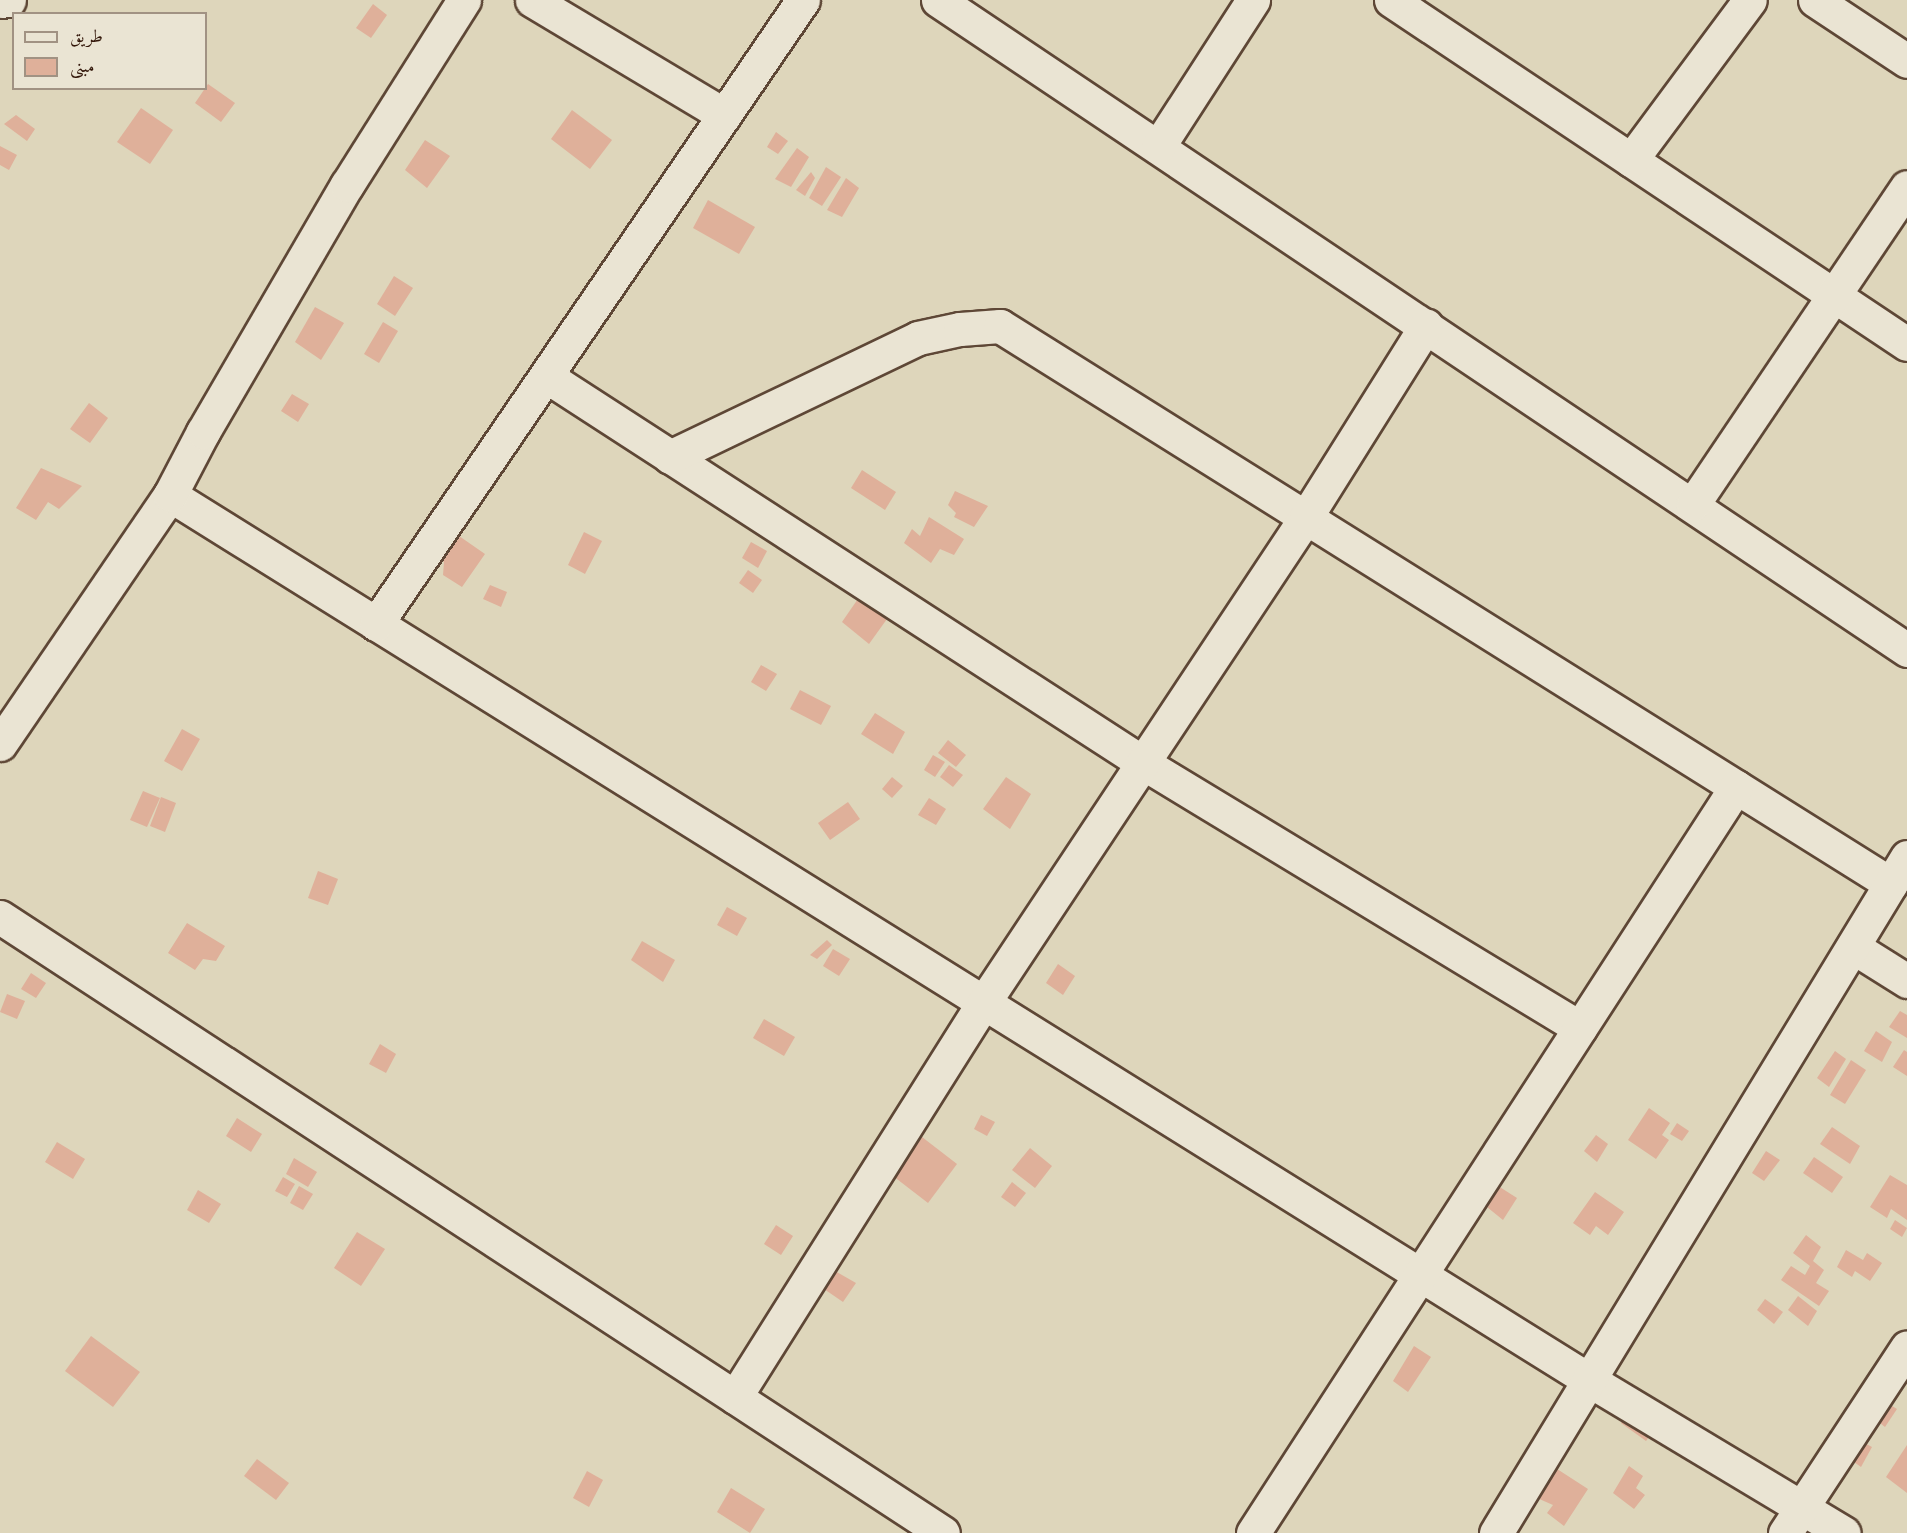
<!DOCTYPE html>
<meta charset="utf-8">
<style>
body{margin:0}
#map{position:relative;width:1907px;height:1533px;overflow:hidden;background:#ded6bb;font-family:"Old Standard TT",Amiri,serif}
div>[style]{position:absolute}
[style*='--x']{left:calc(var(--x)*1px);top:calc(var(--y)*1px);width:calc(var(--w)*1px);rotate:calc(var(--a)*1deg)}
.building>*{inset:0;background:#dfb09a}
.roads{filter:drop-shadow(2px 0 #5e4736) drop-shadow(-2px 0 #5e4736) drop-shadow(0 2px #5e4736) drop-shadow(0 -2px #5e4736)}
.minor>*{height:33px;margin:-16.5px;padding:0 16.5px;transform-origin:16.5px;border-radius:16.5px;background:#eae4d3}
span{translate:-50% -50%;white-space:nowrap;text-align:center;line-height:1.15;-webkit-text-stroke:5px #eae4d3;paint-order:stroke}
.legend{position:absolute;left:12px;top:12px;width:195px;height:78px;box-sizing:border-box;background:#eae4d3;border:2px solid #a19283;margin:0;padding:8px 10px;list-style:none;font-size:18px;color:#33170a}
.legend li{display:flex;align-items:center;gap:12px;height:30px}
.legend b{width:30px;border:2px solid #a19283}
</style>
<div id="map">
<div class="building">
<div style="clip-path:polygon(373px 4px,387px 15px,371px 38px,356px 28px)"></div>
<div style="clip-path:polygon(208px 84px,235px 103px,221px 122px,195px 103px)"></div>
<div style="clip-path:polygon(141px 108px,173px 130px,150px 164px,117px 142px)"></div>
<div style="clip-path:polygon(572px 110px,612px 140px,590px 169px,551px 139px)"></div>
<div style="clip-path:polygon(16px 115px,35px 129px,27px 141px,4px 124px)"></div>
<div style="clip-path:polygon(776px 132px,788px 141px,778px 154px,767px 147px)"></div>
<div style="clip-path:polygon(425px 140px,450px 156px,427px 188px,405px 170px)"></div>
<div style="clip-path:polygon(0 146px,17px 155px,9px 170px,0 165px)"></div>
<div style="clip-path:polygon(797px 148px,809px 157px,791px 187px,775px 179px)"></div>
<div style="clip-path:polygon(826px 167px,841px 177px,822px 206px,809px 198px)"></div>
<div style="clip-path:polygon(811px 172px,815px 178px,805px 196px,796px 190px)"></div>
<div style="clip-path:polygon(846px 178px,859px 188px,842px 217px,827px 210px)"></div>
<div style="clip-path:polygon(708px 200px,755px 227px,739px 254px,693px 228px)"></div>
<div style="clip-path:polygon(394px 276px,413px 288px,395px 316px,377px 304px)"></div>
<div style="clip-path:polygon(315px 307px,344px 323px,321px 360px,295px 342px)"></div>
<div style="clip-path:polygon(383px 322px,398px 331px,379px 363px,364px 354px)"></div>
<div style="clip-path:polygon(292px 394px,309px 404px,298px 422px,281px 411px)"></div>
<div style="clip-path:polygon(89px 403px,108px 418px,90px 443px,70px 429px)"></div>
<div style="clip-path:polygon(41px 468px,82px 486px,59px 509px,48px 502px,36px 520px,16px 508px)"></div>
<div style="clip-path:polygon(862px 470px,896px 492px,885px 510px,851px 488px)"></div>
<div style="clip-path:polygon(955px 491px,988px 506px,974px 527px,954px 517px,956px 513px,948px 505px)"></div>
<div style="clip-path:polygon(929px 517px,964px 539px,954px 555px,940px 549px,931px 563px,904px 543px,912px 529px,920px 536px)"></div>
<div style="clip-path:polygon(449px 529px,485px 554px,462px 587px,443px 575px,444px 562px,432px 554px)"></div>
<div style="clip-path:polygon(584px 532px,602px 541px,585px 574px,568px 565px)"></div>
<div style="clip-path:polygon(751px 542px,767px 551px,758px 568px,742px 558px)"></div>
<div style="clip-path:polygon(748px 570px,762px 580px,753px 593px,739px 583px)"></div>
<div style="clip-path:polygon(490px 585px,507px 592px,501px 607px,483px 599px)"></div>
<div style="clip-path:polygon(862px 593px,892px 612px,869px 644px,842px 622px)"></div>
<div style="clip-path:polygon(761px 665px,777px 674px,766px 691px,751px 682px)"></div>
<div style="clip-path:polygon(800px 690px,831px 706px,821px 725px,790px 709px)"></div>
<div style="clip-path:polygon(875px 713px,905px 732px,893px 754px,861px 734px)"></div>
<div style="clip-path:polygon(182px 729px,200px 739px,182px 771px,164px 761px)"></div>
<div style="clip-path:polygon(948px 740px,966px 755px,956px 767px,938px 753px)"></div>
<div style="clip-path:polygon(933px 755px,945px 762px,935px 777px,924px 770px)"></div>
<div style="clip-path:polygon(949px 765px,963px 775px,953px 787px,940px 777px)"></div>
<div style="clip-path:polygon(892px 777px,903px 786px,892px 798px,882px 789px)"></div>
<div style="clip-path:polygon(1006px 777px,1031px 794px,1010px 829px,983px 809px)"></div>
<div style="clip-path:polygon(143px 791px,160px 798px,147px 827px,130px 820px)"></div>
<div style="clip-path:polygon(161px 797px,176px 803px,165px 832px,150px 826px)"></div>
<div style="clip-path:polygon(929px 798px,946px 809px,936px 825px,918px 815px)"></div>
<div style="clip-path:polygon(848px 802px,860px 819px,830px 840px,818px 823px)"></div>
<div style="clip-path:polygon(318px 871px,338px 879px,328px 905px,308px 898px)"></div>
<div style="clip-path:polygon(727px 907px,747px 918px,737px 936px,717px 925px)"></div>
<div style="clip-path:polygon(187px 923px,225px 946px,216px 961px,203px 959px,195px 970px,168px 953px)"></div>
<div style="clip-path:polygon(827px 940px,832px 945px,817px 959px,810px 955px)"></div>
<div style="clip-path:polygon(642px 941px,675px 960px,663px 982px,631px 960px)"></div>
<div style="clip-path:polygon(833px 949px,850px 959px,839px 976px,823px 966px)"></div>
<div style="clip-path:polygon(1058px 964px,1075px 976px,1063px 995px,1046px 983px)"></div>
<div style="clip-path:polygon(31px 973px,46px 983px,36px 998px,21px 989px)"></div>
<div style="clip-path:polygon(7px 994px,25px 1001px,17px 1019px,0 1012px)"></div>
<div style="clip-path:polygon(1900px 1011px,1907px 1015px,1907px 1038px,1889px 1027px)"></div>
<div style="clip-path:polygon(764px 1019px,795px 1037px,784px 1056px,753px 1038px)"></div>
<div style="clip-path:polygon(1876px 1031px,1892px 1042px,1882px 1062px,1864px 1051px)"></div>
<div style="clip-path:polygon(380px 1044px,396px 1054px,386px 1073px,369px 1064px)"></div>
<div style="clip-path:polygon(1904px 1050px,1907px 1052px,1907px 1076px,1893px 1067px)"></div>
<div style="clip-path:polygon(1835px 1051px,1846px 1059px,1829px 1087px,1817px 1078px)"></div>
<div style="clip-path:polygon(1851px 1060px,1866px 1070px,1845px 1104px,1830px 1095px)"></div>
<div style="clip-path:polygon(1649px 1108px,1670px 1123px,1662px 1135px,1669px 1140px,1656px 1159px,1628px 1140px)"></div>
<div style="clip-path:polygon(981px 1115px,995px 1122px,987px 1136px,974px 1129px)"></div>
<div style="clip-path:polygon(237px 1118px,262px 1134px,251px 1152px,226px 1136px)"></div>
<div style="clip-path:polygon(1677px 1123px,1689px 1131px,1682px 1141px,1670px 1134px)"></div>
<div style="clip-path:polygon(1832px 1127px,1860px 1146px,1850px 1164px,1820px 1144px)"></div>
<div style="clip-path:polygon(1596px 1135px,1608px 1144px,1597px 1162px,1584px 1151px)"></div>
<div style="clip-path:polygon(922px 1137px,957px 1164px,928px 1203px,893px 1176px)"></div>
<div style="clip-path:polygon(57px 1142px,85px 1159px,73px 1179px,45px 1162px)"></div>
<div style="clip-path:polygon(1030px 1148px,1052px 1166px,1035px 1188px,1012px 1170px)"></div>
<div style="clip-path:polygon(1766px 1151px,1780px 1160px,1764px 1181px,1752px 1173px)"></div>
<div style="clip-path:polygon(1814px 1157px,1843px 1177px,1832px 1193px,1803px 1173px)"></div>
<div style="clip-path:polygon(294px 1158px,317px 1172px,308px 1187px,286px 1174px)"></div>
<div style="clip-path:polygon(1890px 1175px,1907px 1185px,1907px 1220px,1891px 1209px,1887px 1218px,1870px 1207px)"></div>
<div style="clip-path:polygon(283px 1177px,295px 1184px,287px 1197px,275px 1191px)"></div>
<div style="clip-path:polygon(1012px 1182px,1026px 1193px,1015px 1207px,1001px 1197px)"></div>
<div style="clip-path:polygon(1495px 1184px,1517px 1198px,1503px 1220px,1482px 1203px)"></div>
<div style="clip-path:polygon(299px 1186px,313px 1194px,303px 1210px,290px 1203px)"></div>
<div style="clip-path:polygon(198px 1190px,221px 1204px,209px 1223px,187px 1210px)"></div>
<div style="clip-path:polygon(1595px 1192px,1624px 1212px,1608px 1235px,1596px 1226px,1590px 1235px,1573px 1223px)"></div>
<div style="clip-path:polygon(1895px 1220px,1907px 1228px,1902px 1237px,1890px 1229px)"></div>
<div style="clip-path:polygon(776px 1225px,793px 1236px,781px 1255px,764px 1244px)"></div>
<div style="clip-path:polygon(357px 1232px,385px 1249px,361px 1286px,334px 1268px)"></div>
<div style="clip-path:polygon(1806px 1235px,1821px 1247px,1813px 1261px,1824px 1270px,1816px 1283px,1829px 1291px,1819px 1306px,1781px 1280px,1791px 1266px,1805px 1275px,1810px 1266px,1793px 1253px)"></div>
<div style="clip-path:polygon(1846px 1250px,1863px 1260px,1867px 1253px,1882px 1263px,1870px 1281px,1855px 1271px,1852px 1277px,1837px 1267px)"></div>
<div style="clip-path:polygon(835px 1271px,856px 1283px,843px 1302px,824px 1289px)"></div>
<div style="clip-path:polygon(1798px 1296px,1817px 1311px,1808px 1326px,1788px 1310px)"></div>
<div style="clip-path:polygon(1765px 1299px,1783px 1312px,1774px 1324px,1757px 1310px)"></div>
<div style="clip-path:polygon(91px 1336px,140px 1372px,113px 1407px,65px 1371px)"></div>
<div style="clip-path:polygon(1414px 1346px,1431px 1357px,1408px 1392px,1393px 1381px)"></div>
<div style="clip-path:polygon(1634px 1399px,1662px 1419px,1646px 1441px,1621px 1423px)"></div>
<div style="clip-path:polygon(1882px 1400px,1897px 1409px,1885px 1427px,1872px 1417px)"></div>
<div style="clip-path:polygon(1857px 1439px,1872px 1447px,1861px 1467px,1847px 1457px)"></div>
<div style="clip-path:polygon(1907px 1445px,1907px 1493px,1886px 1477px)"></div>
<div style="clip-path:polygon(257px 1459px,289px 1483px,276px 1500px,244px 1476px)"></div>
<div style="clip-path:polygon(1629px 1466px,1643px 1476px,1636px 1488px,1645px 1495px,1634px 1509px,1613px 1493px)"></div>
<div style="clip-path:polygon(1554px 1467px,1588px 1489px,1564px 1526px,1547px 1513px,1553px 1505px,1537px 1498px)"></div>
<div style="clip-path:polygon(587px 1471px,603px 1480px,589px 1507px,573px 1498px)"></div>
<div style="clip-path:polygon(731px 1488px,765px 1509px,750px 1533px,717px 1512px)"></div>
</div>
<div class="roads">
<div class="minor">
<div style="--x:532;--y:0;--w:224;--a:30.9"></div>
<div style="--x:938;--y:0;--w:1167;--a:33.85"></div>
<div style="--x:1391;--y:0;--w:620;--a:33.69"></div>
<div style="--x:1815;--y:0;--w:110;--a:33.5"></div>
<div style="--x:0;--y:1;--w:9;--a:-6"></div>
<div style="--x:1158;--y:147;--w:175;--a:-57.1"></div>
<div style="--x:1631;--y:160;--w:199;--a:-53.4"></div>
<div style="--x:546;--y:376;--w:711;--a:32.95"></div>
<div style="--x:1143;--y:763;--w:511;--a:31.23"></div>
<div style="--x:670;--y:457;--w:275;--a:-25.6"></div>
<div style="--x:918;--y:338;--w:43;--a:-12.1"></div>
<div style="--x:960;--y:329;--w:40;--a:-4.3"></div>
<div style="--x:1000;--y:326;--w:1051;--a:32.06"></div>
<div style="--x:170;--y:495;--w:1672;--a:31.95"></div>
<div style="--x:1589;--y:1380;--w:297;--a:31"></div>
<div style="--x:1693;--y:504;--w:382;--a:-56"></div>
<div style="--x:376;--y:624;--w:756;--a:-55.62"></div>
<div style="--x:0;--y:744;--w:301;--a:-55.7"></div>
<div style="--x:170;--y:495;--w:71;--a:-62.4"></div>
<div style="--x:203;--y:432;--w:286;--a:-59.8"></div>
<div style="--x:347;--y:185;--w:219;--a:-57.7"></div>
<div style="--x:0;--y:917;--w:1126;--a:33.15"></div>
<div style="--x:1853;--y:947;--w:64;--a:32.2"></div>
<div style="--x:735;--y:1397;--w:467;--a:-57.8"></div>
<div style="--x:984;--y:1002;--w:582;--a:-56.42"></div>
<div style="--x:1306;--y:517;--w:226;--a:-57.9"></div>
<div style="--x:1253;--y:1533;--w:889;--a:-57.08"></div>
<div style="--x:1496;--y:1533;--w:791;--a:-58.7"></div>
<div style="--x:1785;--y:1533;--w:222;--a:-56.7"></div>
</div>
</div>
<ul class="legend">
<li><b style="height:8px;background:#eae4d3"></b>طريق</li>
<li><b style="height:16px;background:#dfb09a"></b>مبنى</li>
</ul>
</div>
